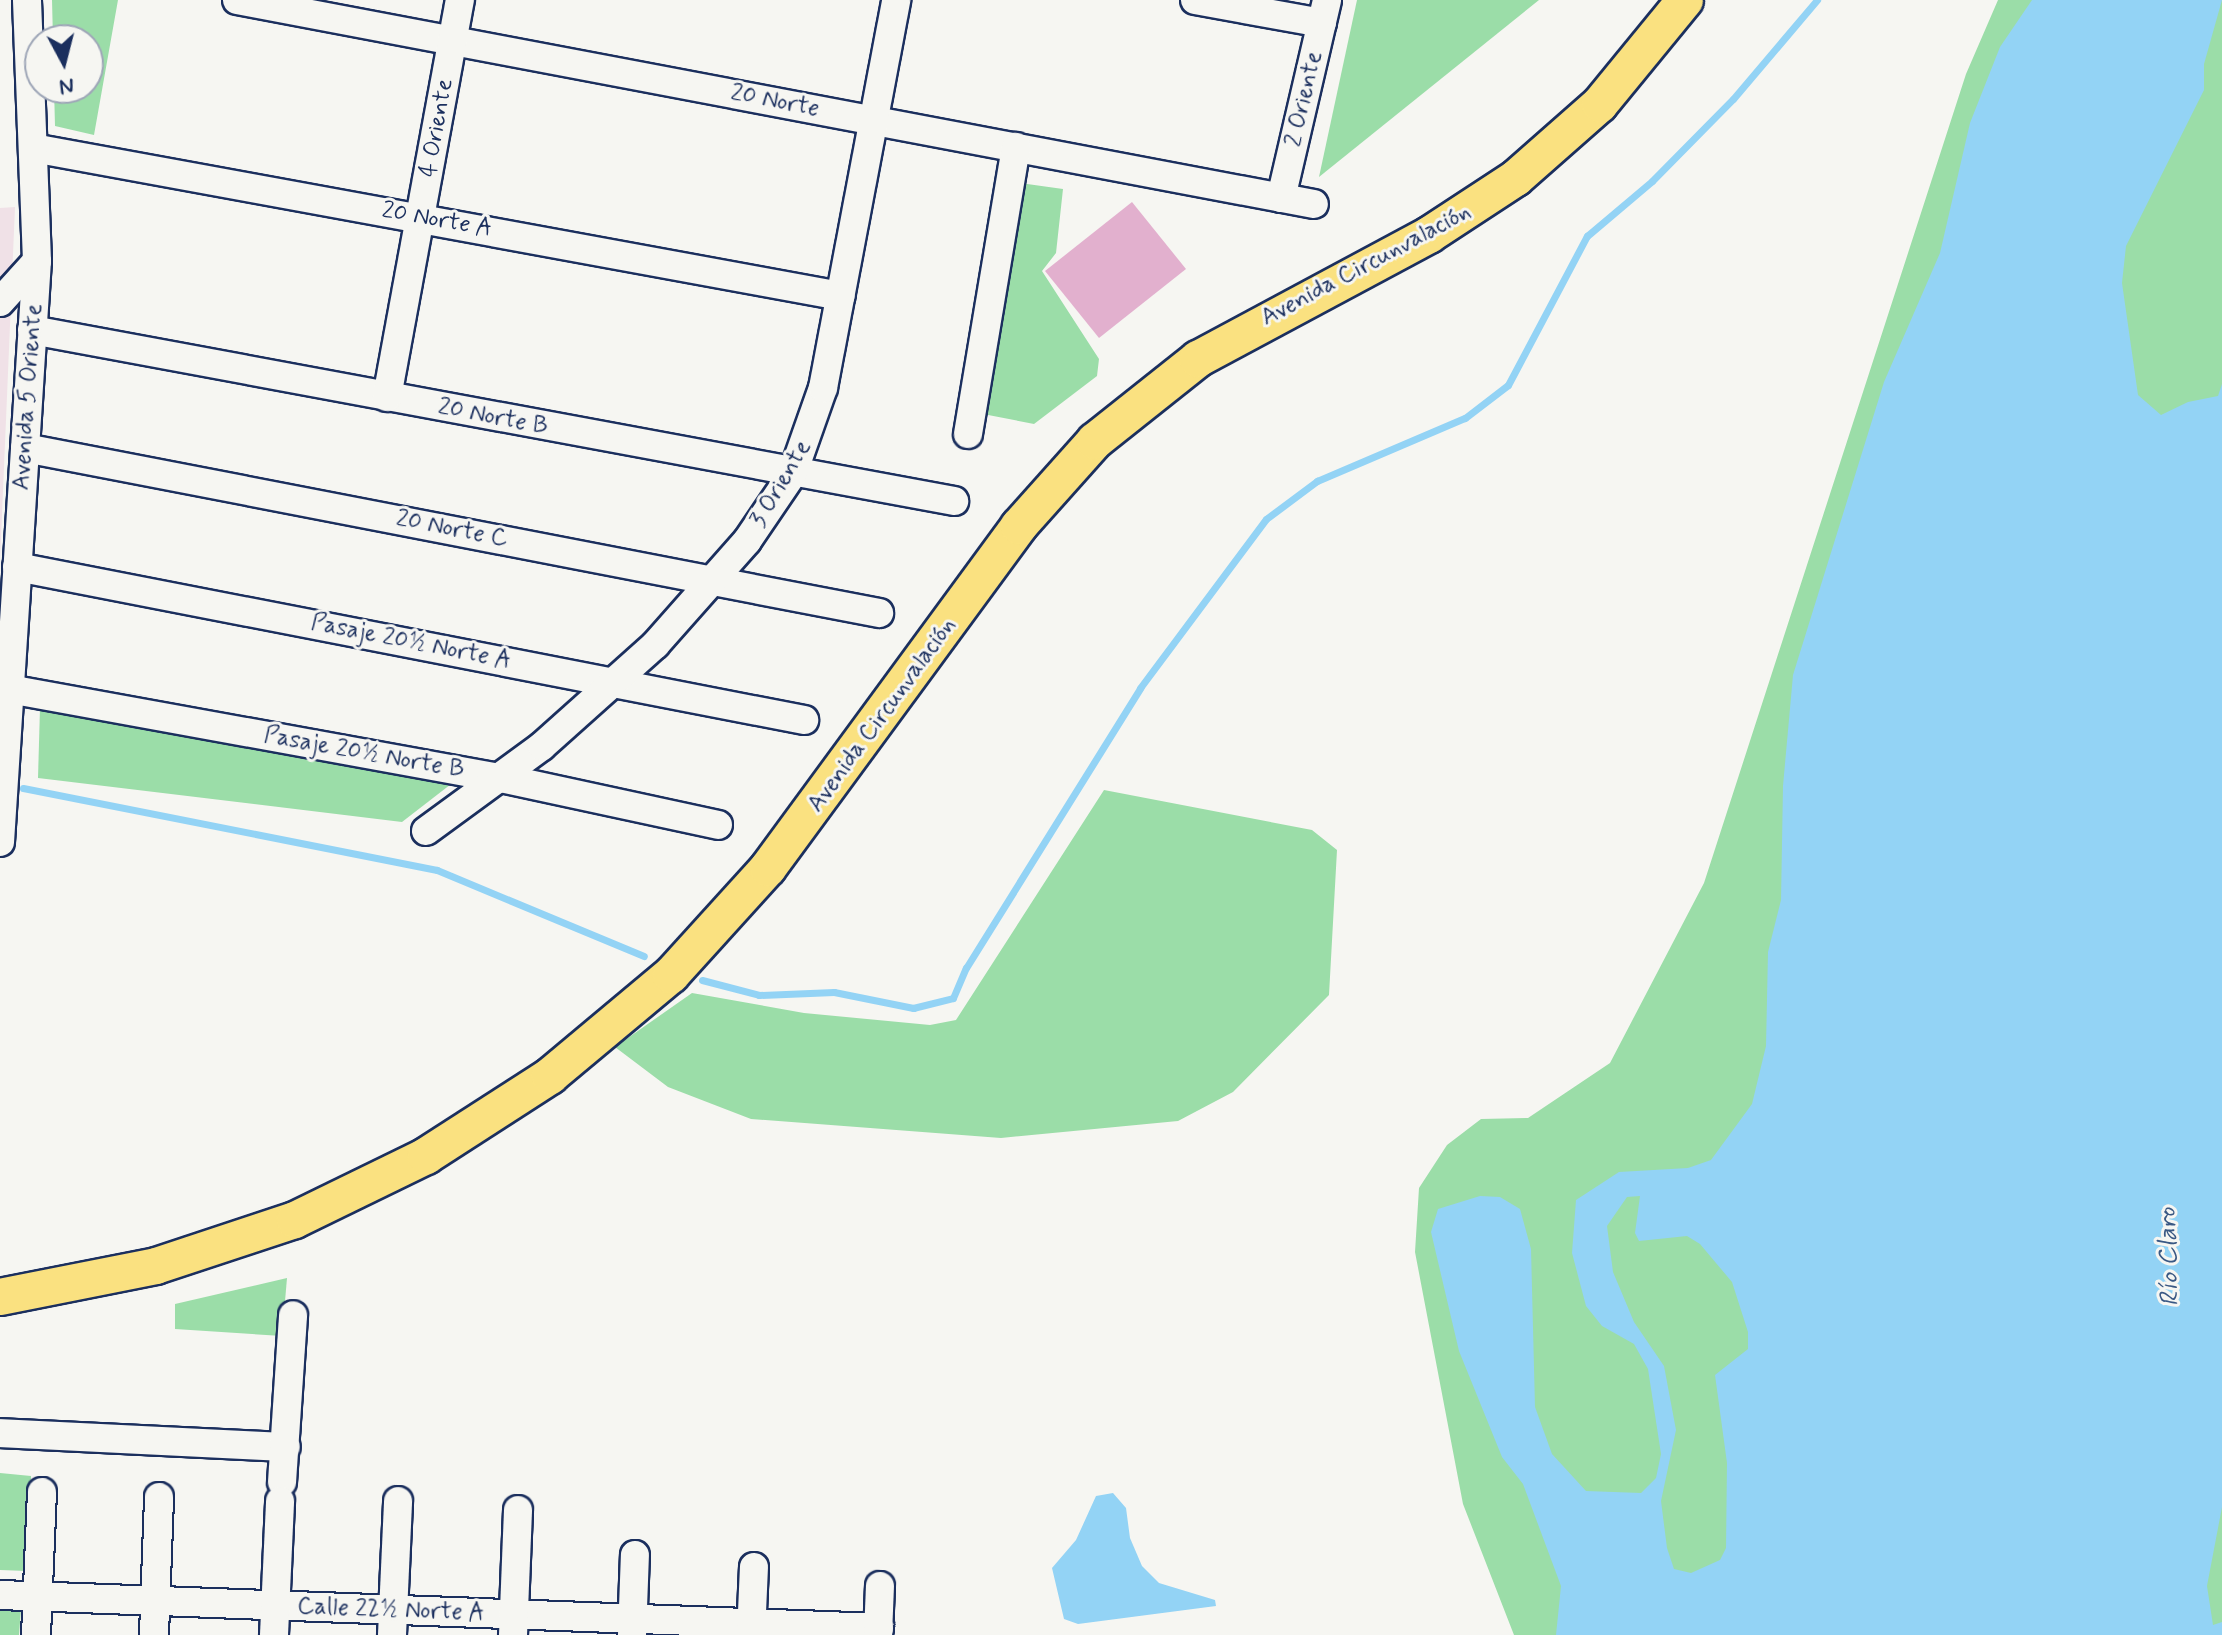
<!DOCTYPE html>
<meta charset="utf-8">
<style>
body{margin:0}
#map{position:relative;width:2222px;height:1635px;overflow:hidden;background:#f6f6f2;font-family:Mynerve,sans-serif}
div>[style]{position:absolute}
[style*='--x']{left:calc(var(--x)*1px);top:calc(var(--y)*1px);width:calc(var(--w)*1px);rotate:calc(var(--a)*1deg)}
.built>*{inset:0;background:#f0e1e7}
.green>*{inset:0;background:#9bdda8}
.water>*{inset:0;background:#93d3f5}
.stream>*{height:7px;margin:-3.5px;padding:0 3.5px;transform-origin:3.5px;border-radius:3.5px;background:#93d3f5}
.building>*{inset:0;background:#e2b0ce}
.roads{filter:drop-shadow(2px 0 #1b2f5e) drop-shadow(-2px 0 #1b2f5e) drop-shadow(0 2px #1b2f5e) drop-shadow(0 -2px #1b2f5e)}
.minor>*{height:28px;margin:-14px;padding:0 14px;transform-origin:14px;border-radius:14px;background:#f6f6f2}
.major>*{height:36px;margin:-18px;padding:0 18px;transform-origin:18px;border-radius:18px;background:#fae180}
span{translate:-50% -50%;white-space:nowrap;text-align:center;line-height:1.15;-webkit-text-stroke:6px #f6f6f2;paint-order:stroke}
.street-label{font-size:24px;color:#1b2f5e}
.water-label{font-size:26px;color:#395884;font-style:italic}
.north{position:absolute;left:24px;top:24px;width:80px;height:80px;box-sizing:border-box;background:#f6f6f2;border:2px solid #9ea6b7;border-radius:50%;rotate:173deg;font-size:22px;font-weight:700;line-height:32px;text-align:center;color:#1b2f5e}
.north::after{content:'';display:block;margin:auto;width:28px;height:36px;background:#1b2f5e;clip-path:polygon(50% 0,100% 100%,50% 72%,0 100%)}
</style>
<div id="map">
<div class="built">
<div style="clip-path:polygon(15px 207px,0 562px,0 208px)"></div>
</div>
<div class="green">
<div style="clip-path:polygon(52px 0,118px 0,94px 135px,55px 126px,54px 88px,88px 88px,88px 40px,53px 40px)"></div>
<div style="clip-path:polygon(1357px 0,1539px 0,1319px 177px)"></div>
<div style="clip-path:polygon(1998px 0,2222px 0,2222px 1635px,1514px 1635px,1463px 1504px,1415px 1252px,1419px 1188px,1447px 1145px,1481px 1119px,1528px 1118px,1610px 1063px,1704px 883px,1966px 74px)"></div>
<div style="clip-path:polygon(1020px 183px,1063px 189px,1056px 253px,1042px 271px,1099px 359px,1097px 376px,1034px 424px,983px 414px)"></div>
<div style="clip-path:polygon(40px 708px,455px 781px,402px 822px,38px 778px)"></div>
<div style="clip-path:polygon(1104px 790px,1312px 830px,1337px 850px,1329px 995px,1233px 1092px,1178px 1121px,1001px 1138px,751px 1119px,668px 1087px,615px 1047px,692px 993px,804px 1013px,930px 1025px,956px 1020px)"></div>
<div style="clip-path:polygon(287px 1278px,282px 1336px,175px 1329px,175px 1304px)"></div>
<div style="clip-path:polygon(0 1473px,31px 1476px,27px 1571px,0 1570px)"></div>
<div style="clip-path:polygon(0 1608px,21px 1609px,19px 1635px,0 1635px)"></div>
</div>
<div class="water">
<div style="clip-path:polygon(evenodd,2032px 0,2222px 0,2204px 64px,2204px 90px,2126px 246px,2122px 283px,2138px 395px,2161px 415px,2188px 402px,2218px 396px,2222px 384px,2222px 1507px,2207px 1586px,2213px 1625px,2222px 1622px,2222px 1635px,1556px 1635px,1561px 1586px,1523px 1484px,1502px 1457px,1459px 1351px,1431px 1232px,1438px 1209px,1480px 1196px,1500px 1197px,1520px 1209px,1531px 1249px,1535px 1407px,1552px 1454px,1586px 1491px,1641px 1493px,1656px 1478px,1661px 1454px,1648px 1369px,1634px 1344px,1602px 1326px,1586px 1306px,1572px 1253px,1576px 1200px,1619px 1172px,1688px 1168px,1711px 1160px,1752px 1104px,1766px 1046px,1768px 952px,1781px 900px,1783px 786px,1793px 675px,1884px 382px,1940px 253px,1970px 123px,2000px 47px,2032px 0,1640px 1196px,1635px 1233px,1639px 1241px,1687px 1236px,1700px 1244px,1732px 1282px,1748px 1332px,1748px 1349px,1715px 1375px,1727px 1463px,1726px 1548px,1720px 1560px,1691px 1573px,1674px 1569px,1667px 1548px,1661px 1501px,1676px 1430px,1664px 1366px,1634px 1322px,1613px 1272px,1607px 1226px,1627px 1197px,1640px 1196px)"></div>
<div style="clip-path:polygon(1113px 1493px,1126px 1508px,1130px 1538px,1142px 1566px,1159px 1583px,1215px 1600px,1216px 1606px,1078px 1624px,1064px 1619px,1052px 1568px,1076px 1540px,1096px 1496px)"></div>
</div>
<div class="stream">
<div style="--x:23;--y:788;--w:422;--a:11.2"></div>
<div style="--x:437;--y:870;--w:224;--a:22.6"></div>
<div style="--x:702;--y:980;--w:59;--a:14.7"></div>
<div style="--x:759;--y:995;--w:75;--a:-2.3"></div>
<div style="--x:834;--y:992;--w:81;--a:11.4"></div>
<div style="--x:913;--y:1008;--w:41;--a:-14"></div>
<div style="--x:953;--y:998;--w:33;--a:-67"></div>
<div style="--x:966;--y:968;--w:330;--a:-58.1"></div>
<div style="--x:1140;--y:688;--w:211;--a:-53.3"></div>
<div style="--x:1266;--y:519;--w:64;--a:-36.7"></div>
<div style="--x:1317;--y:481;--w:161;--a:-23.1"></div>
<div style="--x:1465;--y:418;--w:54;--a:-37.5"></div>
<div style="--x:1508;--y:385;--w:169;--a:-62.1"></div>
<div style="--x:1587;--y:236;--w:85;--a:-40.2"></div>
<div style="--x:1652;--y:181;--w:115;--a:-45.4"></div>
<div style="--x:1733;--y:99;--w:130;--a:-49.7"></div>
</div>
<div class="building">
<div style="clip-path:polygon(1132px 202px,1186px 269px,1099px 338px,1045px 271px)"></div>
</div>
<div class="roads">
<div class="minor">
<div style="--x:237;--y:0;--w:1096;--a:10.73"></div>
<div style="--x:1195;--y:0;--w:129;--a:10.3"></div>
<div style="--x:33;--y:148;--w:821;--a:10.38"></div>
<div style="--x:1281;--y:198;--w:203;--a:-76.9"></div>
<div style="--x:0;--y:302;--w:55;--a:-47.9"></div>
<div style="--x:32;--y:330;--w:938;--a:10.51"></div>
<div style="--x:387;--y:397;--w:404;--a:-79.6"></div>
<div style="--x:968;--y:434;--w:291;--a:-80.5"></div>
<div style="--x:25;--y:448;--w:870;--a:10.94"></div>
<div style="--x:17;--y:567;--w:802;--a:11"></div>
<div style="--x:9;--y:689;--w:500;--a:10.3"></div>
<div style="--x:501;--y:778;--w:222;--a:12.2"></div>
<div style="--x:426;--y:831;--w:144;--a:-36.2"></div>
<div style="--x:542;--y:746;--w:152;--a:-41.8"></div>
<div style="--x:655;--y:645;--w:139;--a:-48.5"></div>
<div style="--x:747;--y:541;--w:82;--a:-55.9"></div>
<div style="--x:793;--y:473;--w:90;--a:-70.6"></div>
<div style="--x:823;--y:388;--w:395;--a:-79.3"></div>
<div style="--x:0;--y:842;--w:582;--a:-86.36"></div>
<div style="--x:37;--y:261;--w:261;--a:-92.2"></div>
<div style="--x:0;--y:1433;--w:286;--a:2.8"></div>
<div style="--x:282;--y:1482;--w:167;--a:-86.2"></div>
<div style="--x:0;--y:1595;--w:880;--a:2.15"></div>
<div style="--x:36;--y:1635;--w:143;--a:-87.6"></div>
<div style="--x:154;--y:1635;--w:138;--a:-87.9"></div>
<div style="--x:274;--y:1635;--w:134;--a:-87.4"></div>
<div style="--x:392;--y:1635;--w:134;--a:-87.4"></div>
<div style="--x:513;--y:1635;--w:125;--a:-87.7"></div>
<div style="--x:632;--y:1635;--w:80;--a:-87.9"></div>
<div style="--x:751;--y:1635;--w:68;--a:-87.5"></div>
<div style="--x:878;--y:1635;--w:49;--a:-87.7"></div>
</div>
<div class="major">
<div style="--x:0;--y:1297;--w:159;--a:-11.2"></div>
<div style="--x:156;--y:1266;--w:146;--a:-18.3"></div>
<div style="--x:295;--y:1220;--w:146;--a:-26"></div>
<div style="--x:426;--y:1156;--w:148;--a:-32.8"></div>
<div style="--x:550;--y:1076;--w:158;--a:-39.9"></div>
<div style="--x:671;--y:975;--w:144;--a:-47.8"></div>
<div style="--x:768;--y:868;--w:424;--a:-53.7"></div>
<div style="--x:1019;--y:526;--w:114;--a:-48.2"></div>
<div style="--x:1095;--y:441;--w:132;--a:-38.5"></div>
<div style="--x:1198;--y:359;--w:262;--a:-28.2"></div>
<div style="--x:1429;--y:235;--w:104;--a:-33.2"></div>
<div style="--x:1516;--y:178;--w:112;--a:-41.4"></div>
<div style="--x:1600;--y:104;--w:134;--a:-50.7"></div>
</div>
</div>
<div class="street-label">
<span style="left:1304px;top:99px;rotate:-77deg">2 Oriente</span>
<span style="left:775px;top:101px;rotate:11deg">20 Norte</span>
<span style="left:437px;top:128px;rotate:-80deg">4 Oriente</span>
<span style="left:437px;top:220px;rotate:10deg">20 Norte A</span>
<span style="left:1366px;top:265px;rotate:-28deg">Avenida Circunvalación</span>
<span style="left:28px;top:397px;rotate:-86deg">Avenida 5 Oriente</span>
<span style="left:493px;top:417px;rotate:11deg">20 Norte B</span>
<span style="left:781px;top:484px;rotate:-60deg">3 Oriente</span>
<span style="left:452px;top:529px;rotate:11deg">20 Norte C</span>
<span style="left:411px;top:642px;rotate:11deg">Pasaje 20½ Norte A</span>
<span style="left:882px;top:715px;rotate:-54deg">Avenida Circunvalación</span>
<span style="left:364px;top:753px;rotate:10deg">Pasaje 20½ Norte B</span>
<span style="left:391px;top:1610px;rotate:2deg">Calle 22½ Norte A</span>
</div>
<div class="water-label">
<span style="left:2170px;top:1257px;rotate:-92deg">Río Claro</span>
</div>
<div class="north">N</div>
</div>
